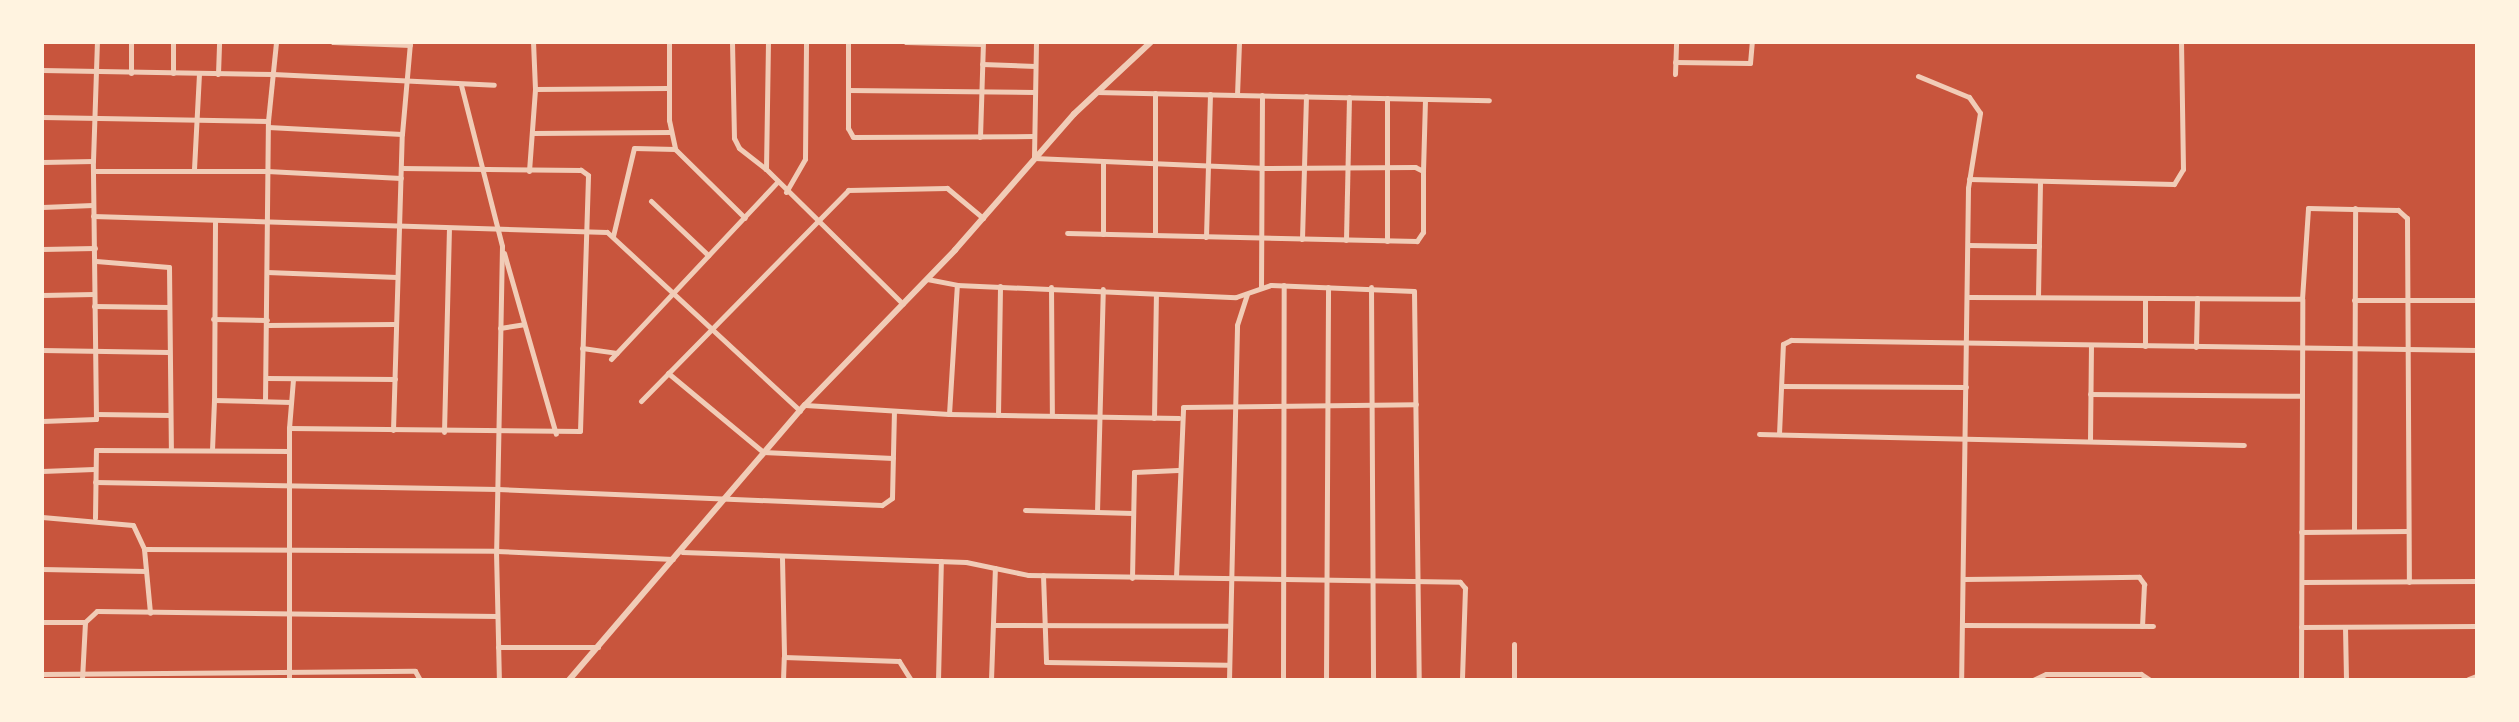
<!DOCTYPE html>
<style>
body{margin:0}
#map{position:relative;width:2519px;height:722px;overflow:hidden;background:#c8553d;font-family:Commissioner,sans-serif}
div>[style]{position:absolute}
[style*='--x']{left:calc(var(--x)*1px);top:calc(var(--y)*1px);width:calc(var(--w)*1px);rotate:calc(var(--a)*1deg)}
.minor>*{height:5px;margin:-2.5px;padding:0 2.5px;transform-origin:2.5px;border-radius:2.5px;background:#f1ccb7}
.tertiary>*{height:6px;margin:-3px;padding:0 3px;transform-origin:3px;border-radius:3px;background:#f1ccb7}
span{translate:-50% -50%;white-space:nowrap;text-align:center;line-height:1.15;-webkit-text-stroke:5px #fff3e0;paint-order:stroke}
.frame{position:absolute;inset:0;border:44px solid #fff3e0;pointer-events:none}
</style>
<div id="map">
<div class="minor">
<div style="--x:131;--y:42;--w:31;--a:90"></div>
<div style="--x:173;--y:42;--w:31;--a:90"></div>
<div style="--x:333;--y:42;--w:77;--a:2.2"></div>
<div style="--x:669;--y:42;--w:78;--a:90"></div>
<div style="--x:669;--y:120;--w:30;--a:78"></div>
<div style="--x:675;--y:149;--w:98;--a:44.6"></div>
<div style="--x:732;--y:42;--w:96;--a:88.8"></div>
<div style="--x:734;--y:138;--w:11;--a:63"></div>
<div style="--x:739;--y:148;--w:34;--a:38"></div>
<div style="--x:768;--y:42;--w:127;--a:90.9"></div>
<div style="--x:766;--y:169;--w:192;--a:44.6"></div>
<div style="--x:848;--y:42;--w:86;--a:90"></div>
<div style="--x:848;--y:128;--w:10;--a:61"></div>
<div style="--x:853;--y:137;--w:181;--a:-0.3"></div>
<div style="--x:906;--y:42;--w:76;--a:1.5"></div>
<div style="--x:1036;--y:42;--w:116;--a:91"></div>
<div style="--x:1034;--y:158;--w:226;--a:2.5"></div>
<div style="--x:1260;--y:168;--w:155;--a:-0.4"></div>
<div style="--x:1415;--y:167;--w:9;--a:27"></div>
<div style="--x:1423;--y:171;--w:61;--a:90"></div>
<div style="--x:1423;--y:232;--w:11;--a:124"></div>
<div style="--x:1417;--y:241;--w:350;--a:-178.7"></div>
<div style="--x:1675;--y:62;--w:75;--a:0.8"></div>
<div style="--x:1750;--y:63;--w:21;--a:-85"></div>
<div style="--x:982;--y:64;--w:53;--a:2.2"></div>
<div style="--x:42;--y:70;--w:231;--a:1"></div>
<div style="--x:273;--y:74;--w:221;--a:2.8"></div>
<div style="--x:218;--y:74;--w:32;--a:-88"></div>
<div style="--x:1675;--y:74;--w:32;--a:-88"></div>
<div style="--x:1918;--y:76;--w:55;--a:22.4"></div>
<div style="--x:1969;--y:97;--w:19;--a:55"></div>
<div style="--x:1980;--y:113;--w:76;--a:99.1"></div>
<div style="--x:1968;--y:188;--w:492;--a:90.8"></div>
<div style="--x:461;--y:85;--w:166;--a:75.7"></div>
<div style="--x:502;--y:246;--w:305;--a:91.1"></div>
<div style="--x:496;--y:551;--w:129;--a:88.7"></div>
<div style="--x:535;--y:89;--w:133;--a:-0.4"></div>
<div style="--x:848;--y:90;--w:187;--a:0.6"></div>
<div style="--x:1096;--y:92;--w:393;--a:1.2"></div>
<div style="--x:1155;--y:93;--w:142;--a:90"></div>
<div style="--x:1237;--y:95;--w:53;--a:-87.8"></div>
<div style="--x:1387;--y:98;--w:143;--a:90"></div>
<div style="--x:42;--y:117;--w:226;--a:1"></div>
<div style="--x:268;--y:127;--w:134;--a:3"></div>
<div style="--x:533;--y:133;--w:138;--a:-0.4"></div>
<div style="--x:980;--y:137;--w:95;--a:-88.2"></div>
<div style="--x:1103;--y:161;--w:73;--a:90"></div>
<div style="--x:42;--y:162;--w:51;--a:-1.1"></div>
<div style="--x:194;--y:169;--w:96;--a:-87"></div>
<div style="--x:93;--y:171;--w:174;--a:0"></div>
<div style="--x:267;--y:171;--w:134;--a:3"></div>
<div style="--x:529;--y:171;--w:82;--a:-85.8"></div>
<div style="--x:535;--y:89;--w:47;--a:-92.4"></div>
<div style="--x:1423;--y:171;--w:72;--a:-88.4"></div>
<div style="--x:1969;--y:179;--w:205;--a:1.4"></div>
<div style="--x:2174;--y:184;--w:17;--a:-59"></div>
<div style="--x:2183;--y:169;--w:127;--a:-90.9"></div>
<div style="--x:786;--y:192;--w:38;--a:-60"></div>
<div style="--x:805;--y:159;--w:117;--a:-89.5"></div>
<div style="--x:651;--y:201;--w:79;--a:43.5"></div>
<div style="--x:42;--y:207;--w:51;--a:-2.2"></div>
<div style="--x:93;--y:216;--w:514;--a:1.78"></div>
<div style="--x:607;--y:232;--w:263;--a:42.8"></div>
<div style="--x:215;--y:222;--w:178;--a:90.3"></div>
<div style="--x:214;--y:400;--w:77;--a:1.5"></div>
<div style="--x:613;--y:236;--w:90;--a:-76.6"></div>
<div style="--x:634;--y:148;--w:41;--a:1.4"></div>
<div style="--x:1206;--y:237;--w:143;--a:-88.4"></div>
<div style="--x:1302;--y:239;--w:143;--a:-88.4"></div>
<div style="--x:1346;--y:240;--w:143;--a:-88.8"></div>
<div style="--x:1968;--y:245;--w:71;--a:0.8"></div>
<div style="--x:42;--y:249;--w:53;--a:-1.1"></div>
<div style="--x:504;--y:253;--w:188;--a:74"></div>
<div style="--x:96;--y:261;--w:73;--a:4.7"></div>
<div style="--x:169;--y:267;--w:182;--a:89.4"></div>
<div style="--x:267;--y:272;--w:130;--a:2.2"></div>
<div style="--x:927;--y:279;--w:31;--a:11"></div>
<div style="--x:957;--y:285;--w:279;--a:2.5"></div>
<div style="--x:1236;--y:297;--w:37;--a:-19"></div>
<div style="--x:1271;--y:285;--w:143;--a:2.4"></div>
<div style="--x:1414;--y:291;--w:389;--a:89.3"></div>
<div style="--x:1051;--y:287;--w:128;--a:89.6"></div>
<div style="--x:1261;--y:287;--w:192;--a:-89.7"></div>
<div style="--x:1371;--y:287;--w:393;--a:89.7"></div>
<div style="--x:42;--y:295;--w:52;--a:-1.1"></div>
<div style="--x:1968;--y:297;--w:334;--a:0.3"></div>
<div style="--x:2038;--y:297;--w:115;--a:-89"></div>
<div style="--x:2145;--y:298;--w:48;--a:90"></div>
<div style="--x:2354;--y:300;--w:123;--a:0"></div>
<div style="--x:94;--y:306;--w:75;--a:0.8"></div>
<div style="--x:213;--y:319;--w:54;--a:1.1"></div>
<div style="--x:267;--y:325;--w:127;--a:-0.5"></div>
<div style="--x:500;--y:328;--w:24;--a:-9"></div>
<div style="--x:2196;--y:347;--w:49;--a:-88.8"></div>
<div style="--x:582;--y:348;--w:35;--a:8"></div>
<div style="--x:42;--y:350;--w:126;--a:0.9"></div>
<div style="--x:611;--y:359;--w:243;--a:-46.8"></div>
<div style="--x:668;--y:373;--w:124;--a:39.7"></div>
<div style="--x:763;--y:452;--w:130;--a:2.6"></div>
<div style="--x:266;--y:378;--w:129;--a:0.4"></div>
<div style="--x:1782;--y:386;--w:184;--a:0.3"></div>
<div style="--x:2090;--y:394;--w:212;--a:0.5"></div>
<div style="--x:265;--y:401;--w:280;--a:-89.4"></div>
<div style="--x:268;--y:121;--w:79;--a:-84.2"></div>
<div style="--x:641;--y:401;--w:296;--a:-45.5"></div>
<div style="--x:848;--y:190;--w:99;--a:-1.2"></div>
<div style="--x:947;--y:188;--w:47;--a:39.8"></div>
<div style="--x:805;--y:405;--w:144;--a:3.6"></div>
<div style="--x:949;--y:414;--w:230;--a:1"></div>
<div style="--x:96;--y:414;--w:74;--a:0.8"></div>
<div style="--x:949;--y:414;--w:129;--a:-86.5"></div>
<div style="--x:998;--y:415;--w:129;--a:-89.1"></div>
<div style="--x:1154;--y:418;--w:124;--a:-89.1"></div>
<div style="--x:42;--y:421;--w:54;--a:-2.1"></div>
<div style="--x:96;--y:419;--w:258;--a:-90.7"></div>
<div style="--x:93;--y:161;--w:119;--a:-88.1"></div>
<div style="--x:289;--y:428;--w:291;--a:0.6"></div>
<div style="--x:580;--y:431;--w:256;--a:-88.2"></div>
<div style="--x:588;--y:175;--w:9;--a:-144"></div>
<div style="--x:581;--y:170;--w:180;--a:-179.4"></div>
<div style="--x:393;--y:430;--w:296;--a:-88.3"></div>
<div style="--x:402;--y:134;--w:92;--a:-85"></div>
<div style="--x:444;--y:432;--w:202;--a:-88.6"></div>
<div style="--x:1759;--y:434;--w:485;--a:1.3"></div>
<div style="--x:1779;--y:434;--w:90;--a:-87.5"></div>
<div style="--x:1783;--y:344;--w:9;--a:-27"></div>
<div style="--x:1791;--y:340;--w:686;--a:0.84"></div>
<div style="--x:2090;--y:440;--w:95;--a:-89.4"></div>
<div style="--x:212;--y:450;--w:50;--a:-87.7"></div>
<div style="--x:42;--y:471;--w:52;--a:-2.2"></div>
<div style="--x:95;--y:482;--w:403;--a:1"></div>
<div style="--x:498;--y:489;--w:384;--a:2.4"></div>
<div style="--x:882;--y:505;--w:12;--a:-35"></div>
<div style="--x:892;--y:498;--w:87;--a:-88.7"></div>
<div style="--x:1025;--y:510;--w:108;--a:1.6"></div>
<div style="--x:1097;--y:512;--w:223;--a:-88.5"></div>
<div style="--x:42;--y:517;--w:91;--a:5"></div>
<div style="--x:133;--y:525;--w:26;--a:65"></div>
<div style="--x:144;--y:549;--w:64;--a:84.6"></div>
<div style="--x:95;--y:518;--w:68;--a:-89.2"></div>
<div style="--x:96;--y:450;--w:193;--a:0.3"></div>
<div style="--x:2354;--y:531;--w:323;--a:-89.8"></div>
<div style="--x:2301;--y:532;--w:107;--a:-0.5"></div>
<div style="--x:144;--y:549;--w:352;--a:0.3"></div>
<div style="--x:496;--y:551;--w:177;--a:2.6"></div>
<div style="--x:682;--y:552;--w:284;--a:2"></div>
<div style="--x:966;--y:562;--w:63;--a:11.8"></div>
<div style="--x:1028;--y:575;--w:432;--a:0.9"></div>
<div style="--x:1460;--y:582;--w:8;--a:50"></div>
<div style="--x:1465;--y:588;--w:92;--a:91.9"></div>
<div style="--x:782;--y:558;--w:99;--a:88.8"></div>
<div style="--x:42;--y:569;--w:104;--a:1.1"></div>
<div style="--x:1043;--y:575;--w:87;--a:88"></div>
<div style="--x:1046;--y:662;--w:181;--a:0.9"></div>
<div style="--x:1176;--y:577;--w:170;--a:-87.6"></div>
<div style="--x:1183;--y:407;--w:233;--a:-0.7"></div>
<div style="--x:1132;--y:578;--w:106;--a:-88.9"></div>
<div style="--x:1134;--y:472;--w:44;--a:-2.6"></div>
<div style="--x:1963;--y:579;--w:176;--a:-0.7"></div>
<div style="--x:2139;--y:577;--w:9;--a:54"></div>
<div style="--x:2144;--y:584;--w:42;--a:92.7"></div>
<div style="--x:2302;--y:582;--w:175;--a:-0.3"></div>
<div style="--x:42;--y:622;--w:43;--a:0"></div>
<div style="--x:85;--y:622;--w:58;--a:93"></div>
<div style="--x:85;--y:622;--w:16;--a:-43"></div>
<div style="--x:97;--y:611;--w:400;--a:0.7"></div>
<div style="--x:993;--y:625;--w:234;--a:0.2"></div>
<div style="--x:1962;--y:625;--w:191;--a:0.3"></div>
<div style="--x:2301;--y:627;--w:176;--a:-0.3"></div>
<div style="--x:2345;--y:627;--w:53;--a:88.9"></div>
<div style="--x:1514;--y:644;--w:36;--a:90"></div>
<div style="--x:498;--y:647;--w:100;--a:0"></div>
<div style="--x:42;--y:674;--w:373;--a:-0.5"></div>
<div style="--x:415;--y:671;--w:10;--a:61"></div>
<div style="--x:289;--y:680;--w:252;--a:-90"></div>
<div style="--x:289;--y:428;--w:49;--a:-85.3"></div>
<div style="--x:783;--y:680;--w:23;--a:-88"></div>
<div style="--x:784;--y:657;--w:115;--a:2"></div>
<div style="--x:899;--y:661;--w:22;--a:58"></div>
<div style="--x:938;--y:680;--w:119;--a:-88.6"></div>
<div style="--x:991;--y:680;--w:112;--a:-88"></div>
<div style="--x:1229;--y:680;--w:355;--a:-88.7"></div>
<div style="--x:1237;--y:325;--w:32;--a:-72"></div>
<div style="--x:1283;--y:680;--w:395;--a:-89.9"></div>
<div style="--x:1326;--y:680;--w:393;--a:-89.7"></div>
<div style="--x:2033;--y:680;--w:14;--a:-25"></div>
<div style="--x:2046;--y:674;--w:95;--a:0"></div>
<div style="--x:2141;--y:674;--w:11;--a:34"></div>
<div style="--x:2301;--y:680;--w:381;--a:-89.8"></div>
<div style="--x:2302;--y:299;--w:91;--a:-86.2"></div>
<div style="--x:2308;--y:208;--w:90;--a:1.3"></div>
<div style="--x:2398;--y:210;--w:12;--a:42"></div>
<div style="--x:2407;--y:218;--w:364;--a:89.7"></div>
</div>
<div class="tertiary">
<div style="--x:569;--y:680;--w:362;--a:-49.4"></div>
<div style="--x:805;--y:405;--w:216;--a:-45.9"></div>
<div style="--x:955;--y:250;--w:181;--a:-48.8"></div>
<div style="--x:1074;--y:114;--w:105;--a:-43.1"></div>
<div style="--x:2469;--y:680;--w:9;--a:-21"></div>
</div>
<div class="frame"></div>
</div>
